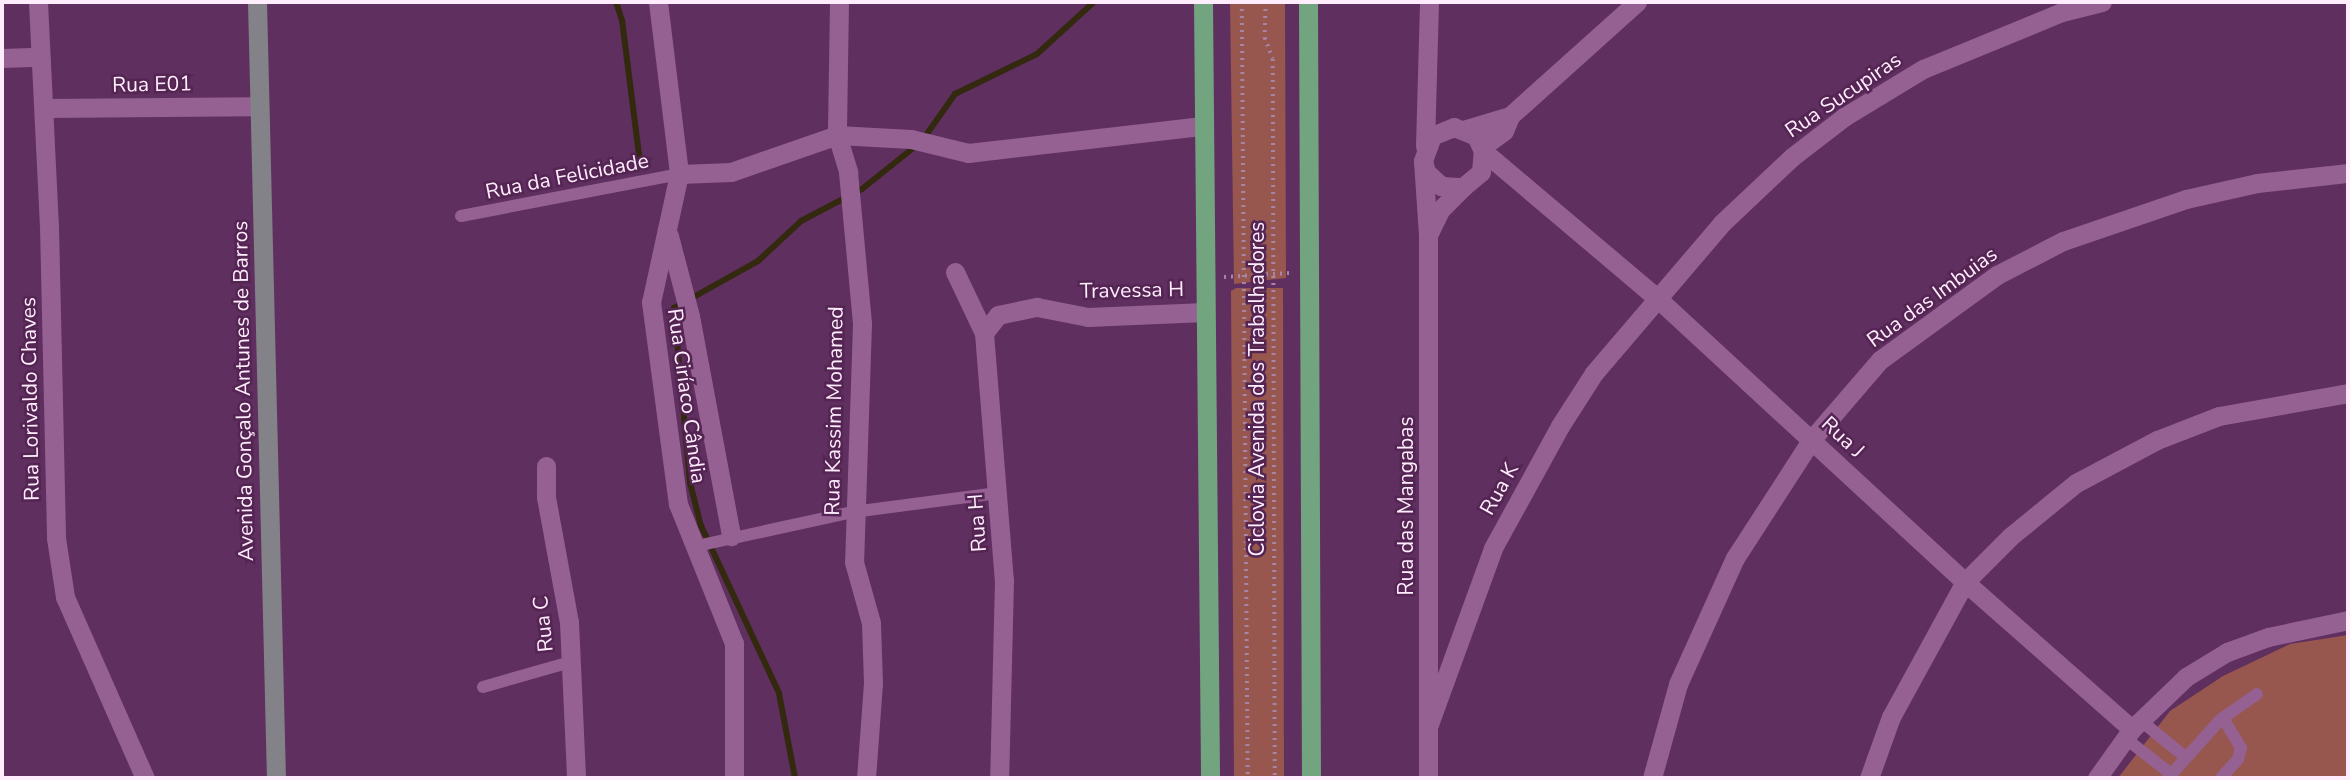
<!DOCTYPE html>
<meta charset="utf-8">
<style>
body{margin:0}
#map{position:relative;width:2350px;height:780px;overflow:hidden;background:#5f2f5f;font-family:"Nunito Sans",sans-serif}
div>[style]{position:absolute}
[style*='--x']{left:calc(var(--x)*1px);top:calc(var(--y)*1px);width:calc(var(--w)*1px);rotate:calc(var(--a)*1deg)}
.green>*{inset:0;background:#97574f}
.stream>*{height:6px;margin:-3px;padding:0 3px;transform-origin:3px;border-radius:3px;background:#33290e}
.path>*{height:3.5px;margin-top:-1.75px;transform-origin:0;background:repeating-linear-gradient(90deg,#a785a7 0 2px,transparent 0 7px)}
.service>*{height:12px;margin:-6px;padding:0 6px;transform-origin:6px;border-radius:6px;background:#956193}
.minor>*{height:19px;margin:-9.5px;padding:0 9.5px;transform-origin:9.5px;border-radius:9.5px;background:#956193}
.secondary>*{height:19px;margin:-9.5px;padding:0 9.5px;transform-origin:9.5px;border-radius:9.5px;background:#838289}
.primary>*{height:19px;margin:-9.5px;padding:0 9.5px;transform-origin:9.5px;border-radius:9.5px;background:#71a47f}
span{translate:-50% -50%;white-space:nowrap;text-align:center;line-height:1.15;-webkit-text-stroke:5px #542453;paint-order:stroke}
.street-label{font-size:21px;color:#ffedfe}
.frame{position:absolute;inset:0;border:4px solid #ffedfe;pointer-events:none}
</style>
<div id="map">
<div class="green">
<div style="clip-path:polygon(1230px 2px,1285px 2px,1286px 278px,1234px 284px)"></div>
<div style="clip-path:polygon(1236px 288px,1283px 288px,1284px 778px,1234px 778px,1231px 291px)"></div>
<div style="clip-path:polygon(2348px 635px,2348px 778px,2118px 778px,2170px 711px,2223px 676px,2290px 644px)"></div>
</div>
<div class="stream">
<div style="--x:616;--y:2;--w:19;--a:72"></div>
<div style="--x:622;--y:20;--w:143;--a:82.8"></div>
<div style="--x:924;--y:138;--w:54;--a:-54.8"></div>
<div style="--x:955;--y:94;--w:91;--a:-26"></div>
<div style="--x:1037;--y:54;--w:77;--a:-42.4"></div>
<div style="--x:795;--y:778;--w:86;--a:-100.7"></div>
<div style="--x:779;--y:693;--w:184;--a:-115"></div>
<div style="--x:701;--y:526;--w:44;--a:-104.3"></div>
<div style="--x:690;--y:483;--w:176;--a:-95.2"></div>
<div style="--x:674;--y:308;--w:96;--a:-29.2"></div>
<div style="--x:758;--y:261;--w:59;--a:-42.9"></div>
<div style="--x:801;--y:221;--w:69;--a:-27.7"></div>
<div style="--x:862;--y:189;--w:70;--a:-38.7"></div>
</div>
<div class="path">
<div style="--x:1242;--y:2;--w:776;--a:89.56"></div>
<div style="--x:1266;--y:2;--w:36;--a:92"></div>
<div style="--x:1265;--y:38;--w:22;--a:69"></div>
<div style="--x:1273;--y:59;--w:719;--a:89.84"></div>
<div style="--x:1224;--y:277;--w:66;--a:-3.5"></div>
</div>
<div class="service">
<div style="--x:461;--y:216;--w:222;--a:-10.9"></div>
<div style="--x:692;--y:547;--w:165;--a:-12.3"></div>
<div style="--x:853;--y:512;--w:146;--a:-7.5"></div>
<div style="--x:483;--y:687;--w:91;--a:-16"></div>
<div style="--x:2140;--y:720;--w:57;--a:39.3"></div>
<div style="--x:2125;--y:738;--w:58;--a:38"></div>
<div style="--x:2168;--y:778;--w:78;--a:-48.1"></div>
<div style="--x:2220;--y:720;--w:45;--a:-35.1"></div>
<div style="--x:2221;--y:778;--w:25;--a:-48"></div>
<div style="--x:2238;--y:759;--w:11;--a:-75"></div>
<div style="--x:2241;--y:748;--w:35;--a:-121"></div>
</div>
<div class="minor">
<div style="--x:38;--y:2;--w:224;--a:87.2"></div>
<div style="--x:49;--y:226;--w:312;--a:88.7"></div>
<div style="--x:56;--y:538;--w:60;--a:81.3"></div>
<div style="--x:65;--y:597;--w:198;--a:66.2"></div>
<div style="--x:658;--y:2;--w:173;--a:83"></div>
<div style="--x:679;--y:174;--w:131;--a:102.3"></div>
<div style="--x:651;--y:302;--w:204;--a:82.4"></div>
<div style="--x:678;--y:504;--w:150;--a:68.1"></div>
<div style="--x:734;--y:643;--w:135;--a:90"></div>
<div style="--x:839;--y:2;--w:133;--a:90.9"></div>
<div style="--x:837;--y:135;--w:39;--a:73"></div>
<div style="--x:848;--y:172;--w:153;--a:84.7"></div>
<div style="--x:862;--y:324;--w:238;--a:91.9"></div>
<div style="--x:854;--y:562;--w:63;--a:74.4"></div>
<div style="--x:871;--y:623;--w:60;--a:88.1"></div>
<div style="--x:873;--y:683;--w:95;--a:94.2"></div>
<div style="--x:2;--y:58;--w:37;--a:-2"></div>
<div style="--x:45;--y:108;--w:214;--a:-0.5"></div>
<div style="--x:1466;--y:129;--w:46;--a:-16.5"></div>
<div style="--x:1510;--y:116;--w:171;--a:-41.9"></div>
<div style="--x:1425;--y:146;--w:144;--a:-88.4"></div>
<div style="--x:1482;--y:147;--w:27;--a:-36"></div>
<div style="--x:1504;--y:131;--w:16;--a:-68"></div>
<div style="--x:1483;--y:151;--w:226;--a:40.2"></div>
<div style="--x:1656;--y:297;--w:420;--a:42.7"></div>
<div style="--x:1965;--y:582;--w:222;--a:41.4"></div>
<div style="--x:1423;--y:161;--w:11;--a:75"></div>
<div style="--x:1426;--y:172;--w:21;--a:43"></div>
<div style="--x:1441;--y:186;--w:22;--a:3"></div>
<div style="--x:1463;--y:187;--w:23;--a:-40"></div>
<div style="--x:1481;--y:172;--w:21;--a:-85"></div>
<div style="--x:1483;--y:151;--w:17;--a:-115"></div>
<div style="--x:1476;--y:136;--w:24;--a:-158"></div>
<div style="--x:1454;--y:127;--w:24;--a:158"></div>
<div style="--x:1432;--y:136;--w:27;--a:110"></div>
<div style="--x:1423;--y:161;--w:73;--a:86.1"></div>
<div style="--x:1428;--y:234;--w:544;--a:90"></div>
<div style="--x:679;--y:174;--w:52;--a:-2.2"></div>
<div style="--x:731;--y:172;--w:112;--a:-19.2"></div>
<div style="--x:837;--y:135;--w:74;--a:3.1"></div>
<div style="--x:911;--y:139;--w:59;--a:13.8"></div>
<div style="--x:968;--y:153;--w:236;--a:-6.6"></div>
<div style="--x:1429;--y:233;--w:25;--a:-64"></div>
<div style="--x:1440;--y:210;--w:33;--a:-45"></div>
<div style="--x:669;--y:236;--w:83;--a:75.3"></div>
<div style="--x:690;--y:316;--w:224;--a:79.4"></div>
<div style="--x:955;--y:272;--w:68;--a:64.6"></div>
<div style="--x:984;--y:333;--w:248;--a:85.4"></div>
<div style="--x:1004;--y:580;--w:198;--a:91.4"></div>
<div style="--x:984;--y:333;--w:23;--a:-52"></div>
<div style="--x:998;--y:315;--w:40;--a:-12"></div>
<div style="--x:1037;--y:307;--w:52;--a:11.1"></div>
<div style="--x:1088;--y:317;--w:117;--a:-2.4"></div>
<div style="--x:546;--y:466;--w:31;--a:90"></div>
<div style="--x:546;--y:497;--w:127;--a:79.6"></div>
<div style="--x:569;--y:622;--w:156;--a:87.4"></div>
<div style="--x:1428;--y:727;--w:190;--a:-70"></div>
<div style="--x:1493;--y:548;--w:139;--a:-61.2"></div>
<div style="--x:1560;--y:426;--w:63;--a:-57.3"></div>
<div style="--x:1594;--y:373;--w:197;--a:-49.5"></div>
<div style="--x:1722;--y:223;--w:96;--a:-43.3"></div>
<div style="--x:1792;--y:157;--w:66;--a:-37.6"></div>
<div style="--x:1844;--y:117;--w:92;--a:-31.3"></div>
<div style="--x:1923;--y:69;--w:150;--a:-22.3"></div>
<div style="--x:2062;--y:12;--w:41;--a:-14"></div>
<div style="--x:1652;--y:778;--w:98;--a:-74.5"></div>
<div style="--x:1678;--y:684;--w:138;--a:-65.7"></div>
<div style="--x:1735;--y:558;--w:142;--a:-57.1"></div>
<div style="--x:1812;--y:439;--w:104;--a:-49.3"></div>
<div style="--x:1880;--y:360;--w:145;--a:-36"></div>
<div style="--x:1997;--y:275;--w:74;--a:-27.3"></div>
<div style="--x:2063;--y:241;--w:130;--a:-18.9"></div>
<div style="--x:2186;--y:199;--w:73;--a:-12.7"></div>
<div style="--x:2257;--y:183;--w:92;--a:-6.3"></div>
<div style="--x:1869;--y:778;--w:65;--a:-70.2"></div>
<div style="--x:1891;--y:717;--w:154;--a:-61.3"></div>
<div style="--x:1965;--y:582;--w:65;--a:-45"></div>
<div style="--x:2011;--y:536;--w:84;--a:-39.2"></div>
<div style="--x:2076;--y:483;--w:92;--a:-28"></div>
<div style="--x:2157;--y:440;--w:66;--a:-21.2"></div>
<div style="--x:2219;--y:416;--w:131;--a:-10.1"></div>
<div style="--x:2097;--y:778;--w:60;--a:-54.5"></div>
<div style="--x:2132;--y:729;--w:75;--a:-43.9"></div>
<div style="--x:2186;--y:677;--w:48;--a:-31.4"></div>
<div style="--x:2227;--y:652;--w:44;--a:-20.1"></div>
<div style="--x:2268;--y:637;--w:82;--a:-12"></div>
</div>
<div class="secondary">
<div style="--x:257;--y:2;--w:776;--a:88.6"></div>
</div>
<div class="primary">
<div style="--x:1203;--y:2;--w:776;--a:89.48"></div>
<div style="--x:1308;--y:2;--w:776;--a:89.78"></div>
</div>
<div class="street-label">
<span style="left:152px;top:84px;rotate:-1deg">Rua E01</span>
<span style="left:1843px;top:95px;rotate:-34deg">Rua Sucupiras</span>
<span style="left:567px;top:176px;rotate:-11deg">Rua da Felicidade</span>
<span style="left:1132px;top:290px;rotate:-1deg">Travessa H</span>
<span style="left:1932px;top:297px;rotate:-36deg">Rua das Imbuias</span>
<span style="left:1257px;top:389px;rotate:-90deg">Ciclovia Avenida dos Trabalhadores</span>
<span style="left:243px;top:391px;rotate:-91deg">Avenida Gonçalo Antunes de Barros</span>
<span style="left:687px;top:396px;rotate:82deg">Rua Ciríaco Cândia</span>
<span style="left:30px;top:399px;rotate:-91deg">Rua Lorivaldo Chaves</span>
<span style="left:834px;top:411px;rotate:-89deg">Rua Kassim Mohamed</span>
<span style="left:1843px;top:437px;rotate:43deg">Rua J</span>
<span style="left:1499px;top:489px;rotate:-61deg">Rua K</span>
<span style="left:1406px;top:506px;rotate:-90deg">Rua das Mangabas</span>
<span style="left:977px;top:523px;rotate:-94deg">Rua H</span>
<span style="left:543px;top:624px;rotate:-96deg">Rua C</span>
</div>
<div class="frame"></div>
</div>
